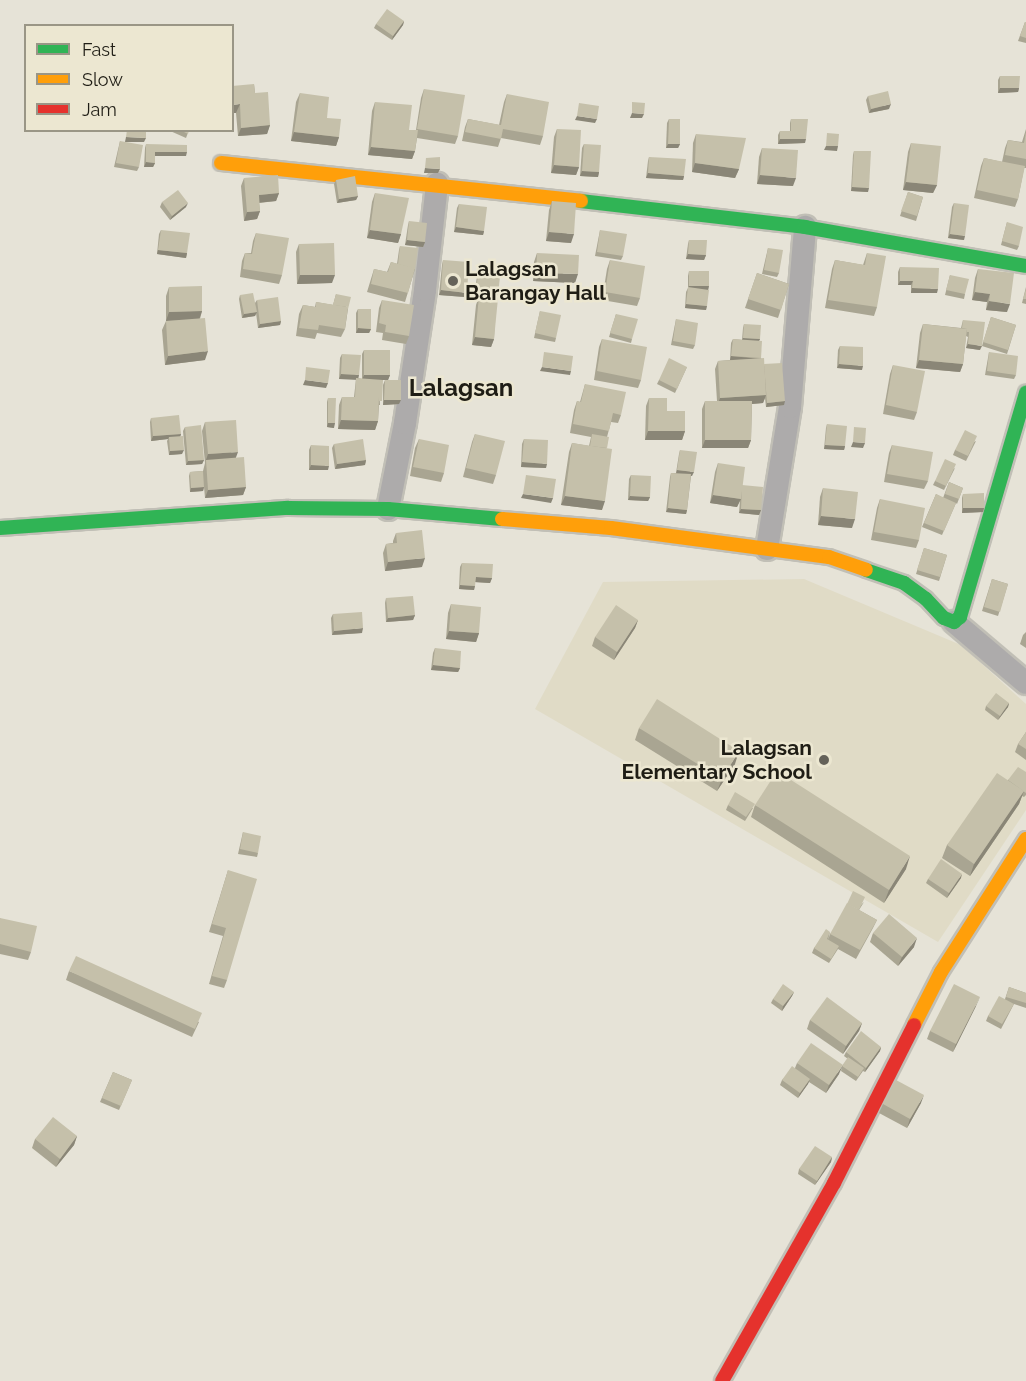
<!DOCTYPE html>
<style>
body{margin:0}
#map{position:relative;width:1026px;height:1381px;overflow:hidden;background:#e6e3d7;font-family:Raleway,sans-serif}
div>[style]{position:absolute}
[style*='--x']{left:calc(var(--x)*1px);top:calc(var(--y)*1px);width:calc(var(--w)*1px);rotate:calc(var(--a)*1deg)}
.built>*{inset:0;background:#e0dbc6}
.roads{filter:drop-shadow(2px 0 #c1bfb6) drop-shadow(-2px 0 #c1bfb6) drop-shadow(0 2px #c1bfb6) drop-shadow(0 -2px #c1bfb6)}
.street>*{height:22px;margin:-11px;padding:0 11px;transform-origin:11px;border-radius:11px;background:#adabab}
.fast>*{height:14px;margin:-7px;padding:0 7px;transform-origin:7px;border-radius:7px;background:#30b455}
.slow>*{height:14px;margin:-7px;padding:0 7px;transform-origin:7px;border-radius:7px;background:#ff9f0a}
.jam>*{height:14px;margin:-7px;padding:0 7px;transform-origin:7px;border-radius:7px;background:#e5322d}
.wall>*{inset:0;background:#a9a592}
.shaded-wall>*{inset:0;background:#8a8677}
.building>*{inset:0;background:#c5c0aa}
.dots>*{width:16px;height:16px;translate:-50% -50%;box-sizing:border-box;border:3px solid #ece7d1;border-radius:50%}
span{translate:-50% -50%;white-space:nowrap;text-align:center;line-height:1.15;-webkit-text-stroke:5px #ece7d1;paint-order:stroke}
.poi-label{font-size:21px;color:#1f1d15;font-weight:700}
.left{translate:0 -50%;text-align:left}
.right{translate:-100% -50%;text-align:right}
.quarter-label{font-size:24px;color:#1f1d15;font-weight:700}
.legend{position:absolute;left:24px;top:24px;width:210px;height:108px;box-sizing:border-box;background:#ece7d1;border:2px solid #9a9686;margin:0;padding:8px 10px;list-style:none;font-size:18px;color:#1f1d15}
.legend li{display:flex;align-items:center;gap:12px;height:30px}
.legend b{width:30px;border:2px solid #9a9686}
</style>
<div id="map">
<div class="built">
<div style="clip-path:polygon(804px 579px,961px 645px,1026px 704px,1026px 810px,938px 942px,535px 709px,603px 582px)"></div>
</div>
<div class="roads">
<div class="street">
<div style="--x:388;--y:509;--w:88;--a:-78.8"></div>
<div style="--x:405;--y:423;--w:134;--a:-81.4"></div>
<div style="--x:425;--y:290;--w:107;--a:-83.5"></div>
<div style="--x:767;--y:549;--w:144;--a:-80.8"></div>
<div style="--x:790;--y:407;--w:181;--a:-85.2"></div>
<div style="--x:954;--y:622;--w:94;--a:40.3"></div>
</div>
<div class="fast">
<div style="--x:581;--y:201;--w:226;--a:6.6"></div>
<div style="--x:805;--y:227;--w:224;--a:10"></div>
<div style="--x:0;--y:528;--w:289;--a:-4"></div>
<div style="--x:288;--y:508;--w:100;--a:0.6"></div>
<div style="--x:388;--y:509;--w:114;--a:5"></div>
<div style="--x:866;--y:570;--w:40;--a:18.9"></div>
<div style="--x:904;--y:583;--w:27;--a:36"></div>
<div style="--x:926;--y:599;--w:26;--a:47"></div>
<div style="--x:944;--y:618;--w:11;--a:22"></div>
<div style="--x:954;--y:622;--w:8;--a:-40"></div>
<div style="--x:960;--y:617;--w:234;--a:-73.6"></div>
</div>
<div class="slow">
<div style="--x:221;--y:163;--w:362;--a:6"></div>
<div style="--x:502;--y:519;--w:109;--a:4.7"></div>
<div style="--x:611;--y:528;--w:220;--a:7.6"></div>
<div style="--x:829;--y:557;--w:39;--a:19"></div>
<div style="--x:914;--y:1025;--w:59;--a:-63"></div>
<div style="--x:941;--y:972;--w:158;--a:-57.4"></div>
</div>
<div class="jam">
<div style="--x:722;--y:1381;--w:227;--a:-60.5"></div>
<div style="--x:834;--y:1183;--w:177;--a:-63.1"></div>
</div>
</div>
<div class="wall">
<div style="clip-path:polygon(404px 21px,403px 25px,392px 40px,374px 28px,376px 24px)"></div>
<div style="clip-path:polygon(1025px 22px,1026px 22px,1026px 43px,1018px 41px)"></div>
<div style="clip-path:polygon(1000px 76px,1019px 88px,1018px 92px,998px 93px,998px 80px)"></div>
<div style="clip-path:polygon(254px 84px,255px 93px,270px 125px,267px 134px,238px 136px,236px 113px,232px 113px)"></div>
<div style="clip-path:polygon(424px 89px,458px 136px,455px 144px,417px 138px,415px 151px,412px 159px,368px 155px,372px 111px,375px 102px,409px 130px,416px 130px,421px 98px)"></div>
<div style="clip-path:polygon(300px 93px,327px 118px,339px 137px,336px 146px,291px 141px,296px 102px)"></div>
<div style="clip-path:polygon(507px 94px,543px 136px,540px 145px,501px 138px,498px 147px,462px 141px,465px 127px,468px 119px,499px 125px,504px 102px)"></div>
<div style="clip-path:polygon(868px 96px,889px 109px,869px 113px,866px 100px)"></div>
<div style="clip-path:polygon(669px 119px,680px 144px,678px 148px,666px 148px,667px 123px)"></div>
<div style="clip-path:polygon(791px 119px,805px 143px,778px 144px,778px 135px,780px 131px,790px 131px,790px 123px)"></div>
<div style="clip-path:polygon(557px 129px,579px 167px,576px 175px,551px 173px,554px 137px)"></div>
<div style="clip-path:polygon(1026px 129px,1026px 168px,1024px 168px,1018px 199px,1015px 207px,974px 198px,981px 166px,984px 158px,1002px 162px,1005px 148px,1008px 140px,1022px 142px)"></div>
<div style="clip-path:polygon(168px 130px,189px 130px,186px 138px)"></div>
<div style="clip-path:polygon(696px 134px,739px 169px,735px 178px,692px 172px,693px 143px)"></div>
<div style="clip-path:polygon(120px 141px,139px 167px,137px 171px,114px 167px)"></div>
<div style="clip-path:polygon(911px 143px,937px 185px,933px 193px,903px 190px,908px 152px)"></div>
<div style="clip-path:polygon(146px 144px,186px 156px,155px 156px,155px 163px,153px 167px,144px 167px,145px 148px)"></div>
<div style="clip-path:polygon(584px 144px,599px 172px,598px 177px,580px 176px,582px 148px)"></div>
<div style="clip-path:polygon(762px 148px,793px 186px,757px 184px,759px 157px)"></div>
<div style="clip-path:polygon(854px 151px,868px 192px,851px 191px,853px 155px)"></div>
<div style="clip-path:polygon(649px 157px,684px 176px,683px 180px,646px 178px,648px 161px)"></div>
<div style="clip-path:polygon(244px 178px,279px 193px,276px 201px,259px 203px,260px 211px,257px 219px,244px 221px,241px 186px)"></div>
<div style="clip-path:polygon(336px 180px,358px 196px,356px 200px,337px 203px,334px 184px)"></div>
<div style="clip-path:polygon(908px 192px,923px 197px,916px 221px,900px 216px)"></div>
<div style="clip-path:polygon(375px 193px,401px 234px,398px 243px,367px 238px,372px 202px)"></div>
<div style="clip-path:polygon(552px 201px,571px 243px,546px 241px,549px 210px)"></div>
<div style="clip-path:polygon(162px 202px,186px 207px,170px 220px,160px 207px)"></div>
<div style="clip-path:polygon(954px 203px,964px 240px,948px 238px,952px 207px)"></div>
<div style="clip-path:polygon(459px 204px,484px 231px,483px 235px,454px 232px,457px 208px)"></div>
<div style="clip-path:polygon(409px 221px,425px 242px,423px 247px,405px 245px,408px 225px)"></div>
<div style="clip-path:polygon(1007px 222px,1019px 246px,1017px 250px,1001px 245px)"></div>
<div style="clip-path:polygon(161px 230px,187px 253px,186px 258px,157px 254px,159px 234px)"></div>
<div style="clip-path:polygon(600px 230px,623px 256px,621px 260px,595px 256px)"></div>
<div style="clip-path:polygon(256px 233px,282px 275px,279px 284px,240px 277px,242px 261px,245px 253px,251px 253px,253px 241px)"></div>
<div style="clip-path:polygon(689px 240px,706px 255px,704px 260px,686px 259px,688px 244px)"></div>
<div style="clip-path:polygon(299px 244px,332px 283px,297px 284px,296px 252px)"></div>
<div style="clip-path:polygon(400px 246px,415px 269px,405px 302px,367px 292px,374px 269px,387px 272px,391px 262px,397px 264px,399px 250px)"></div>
<div style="clip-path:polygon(768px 248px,779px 273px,777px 277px,762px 274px)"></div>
<div style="clip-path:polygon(537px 253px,575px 283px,533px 281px,534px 262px)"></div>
<div style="clip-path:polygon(867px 253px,877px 307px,874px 316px,825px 308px,832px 269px,835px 260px,863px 265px)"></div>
<div style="clip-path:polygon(443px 260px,465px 297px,439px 295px,442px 265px)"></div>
<div style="clip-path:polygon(610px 260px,640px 298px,637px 306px,602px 300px,607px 269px)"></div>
<div style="clip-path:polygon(479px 265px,496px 298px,494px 339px,491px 347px,472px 345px,476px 305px,479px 296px,474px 296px,478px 270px)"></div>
<div style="clip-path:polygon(900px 267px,937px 293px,911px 293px,911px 285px,898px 285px,898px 272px)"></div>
<div style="clip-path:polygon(978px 269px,1007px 312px,986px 310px,987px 302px,972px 300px,975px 278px)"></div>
<div style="clip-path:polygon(689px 271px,708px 289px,706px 310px,685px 308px,686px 292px,688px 288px,688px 276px)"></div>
<div style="clip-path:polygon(757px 273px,789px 284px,778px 318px,745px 308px)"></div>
<div style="clip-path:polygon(950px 275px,965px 294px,964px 299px,945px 295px)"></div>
<div style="clip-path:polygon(169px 287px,202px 311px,200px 319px,205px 360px,165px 365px,162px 330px,166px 321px,166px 296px)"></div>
<div style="clip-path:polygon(1026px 287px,1026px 304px,1022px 303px)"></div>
<div style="clip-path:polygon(336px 294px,348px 309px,345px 329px,341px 337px,317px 333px,315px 339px,296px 336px,299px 314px,303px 305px,315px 307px,316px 302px,333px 305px)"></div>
<div style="clip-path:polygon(240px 295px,255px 303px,257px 300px,281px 321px,280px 325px,258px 328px,256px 313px,255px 316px,242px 318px,239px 299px)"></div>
<div style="clip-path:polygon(382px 300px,409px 336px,406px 344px,382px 340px,383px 333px,376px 332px,379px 308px)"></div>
<div style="clip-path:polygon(358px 309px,371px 329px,369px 333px,356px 333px,356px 313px)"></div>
<div style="clip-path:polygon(540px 311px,556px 338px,555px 342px,534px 338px)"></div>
<div style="clip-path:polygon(616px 314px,632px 339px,631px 343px,609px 337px)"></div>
<div style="clip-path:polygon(991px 317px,1016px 325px,1007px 354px,982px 346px)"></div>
<div style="clip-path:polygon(676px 319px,695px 345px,693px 349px,671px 345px)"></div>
<div style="clip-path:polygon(963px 320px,980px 350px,966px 348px,968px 337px,966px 336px,963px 364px,960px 372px,916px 368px,920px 333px,923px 324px,961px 328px)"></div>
<div style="clip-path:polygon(744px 324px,760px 339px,759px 341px,761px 358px,784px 405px,766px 407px,765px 398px,763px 403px,752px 404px,751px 440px,748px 448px,702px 448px,702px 409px,705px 401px,717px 401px,715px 369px,718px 361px,730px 360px,731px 343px,733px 339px,742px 340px,743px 328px)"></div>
<div style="clip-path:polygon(602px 339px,641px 380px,638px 388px,594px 380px,599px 347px)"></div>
<div style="clip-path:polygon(840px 346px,862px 370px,837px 368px,838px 350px)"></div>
<div style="clip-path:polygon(364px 350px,390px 375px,388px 380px,379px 380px,380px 405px,379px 405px,378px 421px,375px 430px,338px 429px,339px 405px,342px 397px,354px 397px,356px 379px,339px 379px,340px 358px,342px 354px,358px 378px,362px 379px,362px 354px)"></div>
<div style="clip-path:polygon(989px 352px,1016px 375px,1014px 379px,985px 375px)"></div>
<div style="clip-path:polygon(893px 365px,917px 412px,914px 420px,883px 414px,890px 374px)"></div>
<div style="clip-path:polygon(687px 367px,675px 393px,657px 384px,659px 380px)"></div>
<div style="clip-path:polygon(385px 380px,399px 404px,383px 405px,383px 385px)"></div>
<div style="clip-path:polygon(585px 384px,621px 415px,618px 423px,611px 422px,607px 437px,602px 510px,561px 505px,569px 452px,572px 443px,589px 446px,591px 437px,570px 433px,574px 410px,577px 401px,580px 402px)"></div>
<div style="clip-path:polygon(328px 398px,334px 428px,327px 427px,327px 402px)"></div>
<div style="clip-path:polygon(649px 398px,667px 411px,685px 431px,682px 440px,645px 440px,646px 406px)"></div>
<div style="clip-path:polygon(151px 418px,181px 434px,180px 436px,182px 454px,169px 455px,167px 441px,168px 439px,151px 441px,150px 422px)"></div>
<div style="clip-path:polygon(205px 422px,236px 458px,246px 487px,243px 495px,205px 498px,204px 487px,203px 491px,190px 492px,189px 476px,190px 472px,203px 471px,205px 463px,202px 431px)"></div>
<div style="clip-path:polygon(827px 424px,845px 446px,844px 450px,824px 449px,826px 428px)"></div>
<div style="clip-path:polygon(185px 427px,204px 460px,202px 464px,186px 465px,183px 431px)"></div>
<div style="clip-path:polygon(475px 434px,496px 475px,493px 484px,463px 477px,472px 442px)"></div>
<div style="clip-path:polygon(419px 439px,444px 473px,441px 482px,410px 476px,415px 448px)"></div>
<div style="clip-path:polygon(524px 439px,546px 468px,521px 467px,522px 444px)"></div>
<div style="clip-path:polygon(976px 441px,966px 461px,953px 455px,955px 450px)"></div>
<div style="clip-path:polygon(334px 444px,366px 460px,365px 465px,335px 469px,332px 448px)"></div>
<div style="clip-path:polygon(311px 445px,328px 470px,309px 470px,309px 450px)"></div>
<div style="clip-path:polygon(892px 445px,928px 481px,924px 489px,884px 482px,889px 453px)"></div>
<div style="clip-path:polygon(680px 450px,692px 476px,691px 476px,687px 510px,686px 514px,666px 512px,670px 477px,671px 473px,676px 473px,679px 454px)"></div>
<div style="clip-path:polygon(718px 463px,742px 485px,761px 510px,759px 515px,739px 513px,740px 500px,737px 507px,710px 503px,715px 472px)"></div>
<div style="clip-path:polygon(955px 468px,944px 490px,933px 485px,935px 481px)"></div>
<div style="clip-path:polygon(631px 475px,650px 497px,648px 501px,628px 500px,629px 479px)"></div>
<div style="clip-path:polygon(949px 482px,963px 488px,957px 504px,956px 503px,942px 535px,922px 527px,936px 494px,943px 498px)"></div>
<div style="clip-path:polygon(823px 488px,852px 528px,818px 525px,820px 497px)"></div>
<div style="clip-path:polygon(963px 494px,984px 508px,983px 512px,962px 513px,962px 498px)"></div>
<div style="clip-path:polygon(880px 499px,919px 540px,916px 548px,871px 540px,877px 508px)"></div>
<div style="clip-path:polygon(396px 533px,422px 567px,385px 571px,383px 553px,386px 544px,393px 543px,393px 541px)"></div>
<div style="clip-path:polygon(924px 548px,947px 555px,939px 581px,916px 574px)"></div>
<div style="clip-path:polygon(462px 563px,492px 578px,490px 583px,475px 582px,474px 590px,459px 589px,460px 567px)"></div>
<div style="clip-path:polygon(992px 579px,1008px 584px,998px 616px,982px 611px)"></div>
<div style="clip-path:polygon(386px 598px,415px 615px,413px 620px,386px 622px,385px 603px)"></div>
<div style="clip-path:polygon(451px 604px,479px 633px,476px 642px,446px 639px,448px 613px)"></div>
<div style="clip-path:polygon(333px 614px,362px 633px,332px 635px,331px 618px)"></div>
<div style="clip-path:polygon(638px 620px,635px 628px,614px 660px,592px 646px,595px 637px)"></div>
<div style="clip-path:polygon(1026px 632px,1026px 648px,1020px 644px,1023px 635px)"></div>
<div style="clip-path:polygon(435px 648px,460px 668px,458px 672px,431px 670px,433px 653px)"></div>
<div style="clip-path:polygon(1009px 703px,1008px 707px,998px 720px,985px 710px,986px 706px)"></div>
<div style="clip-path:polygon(639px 728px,735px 764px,717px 791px,635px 740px)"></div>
<div style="clip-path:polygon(1026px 732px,1026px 760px,1015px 752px,1018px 744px)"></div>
<div style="clip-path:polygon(1026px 772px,1026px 795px,1024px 797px,1022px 796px,1019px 804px,970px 876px,942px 858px,947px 845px,1008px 780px)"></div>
<div style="clip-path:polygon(728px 805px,753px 808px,745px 821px,726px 810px)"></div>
<div style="clip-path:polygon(755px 805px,906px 869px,884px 903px,751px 817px)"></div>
<div style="clip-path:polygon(243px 832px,258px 853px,257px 857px,238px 854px)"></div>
<div style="clip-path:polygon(228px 870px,227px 980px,224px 988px,209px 984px,223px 936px,209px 932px)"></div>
<div style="clip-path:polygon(961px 878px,947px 898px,926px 883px,928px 879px)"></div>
<div style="clip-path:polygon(864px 902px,859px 910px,877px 920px,873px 928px,856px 959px,838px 949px,829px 963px,812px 953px,814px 948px,830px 932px,828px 940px,830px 934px)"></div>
<div style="clip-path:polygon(0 918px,31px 952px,28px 960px,0 954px)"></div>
<div style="clip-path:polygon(873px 933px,914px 947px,898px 966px,870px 942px)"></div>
<div style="clip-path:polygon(69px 971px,199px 1022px,192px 1037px,66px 980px)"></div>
<div style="clip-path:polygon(1009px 987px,1026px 993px,1026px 1008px,1014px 1004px,1001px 1029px,986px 1021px,988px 1016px,1005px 999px)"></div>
<div style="clip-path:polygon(794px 992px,792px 996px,782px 1011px,771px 1003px,773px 999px)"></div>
<div style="clip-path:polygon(976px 1006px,953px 1052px,927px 1039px,930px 1031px)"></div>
<div style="clip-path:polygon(810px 1020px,862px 1023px,859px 1031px,843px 1054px,807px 1029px)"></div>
<div style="clip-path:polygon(881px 1047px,880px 1051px,865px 1072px,863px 1071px,856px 1081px,841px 1071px,842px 1066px,848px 1059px,844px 1056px,846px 1052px)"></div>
<div style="clip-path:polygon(797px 1063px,839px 1074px,826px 1093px,809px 1082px,798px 1098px,780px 1085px,782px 1080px,795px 1068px)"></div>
<div style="clip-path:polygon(113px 1072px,132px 1080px,119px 1110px,100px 1102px)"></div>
<div style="clip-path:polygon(921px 1103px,907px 1128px,879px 1113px,883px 1104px)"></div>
<div style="clip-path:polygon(77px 1136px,74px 1145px,56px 1167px,32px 1148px,35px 1139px)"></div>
<div style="clip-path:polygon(832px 1157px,831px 1162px,815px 1185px,798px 1174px,799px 1169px)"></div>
</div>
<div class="shaded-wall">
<div style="clip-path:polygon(404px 21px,403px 25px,392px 40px,393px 36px)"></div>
<div style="clip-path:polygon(1000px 88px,1019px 88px,1018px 92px,998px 93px)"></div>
<div style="clip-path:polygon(240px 104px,236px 113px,232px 113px,232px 105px)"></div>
<div style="clip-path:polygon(891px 104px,889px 109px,869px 113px,871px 109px)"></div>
<div style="clip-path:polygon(632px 113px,644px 114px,642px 118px,630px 118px)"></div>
<div style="clip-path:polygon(577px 116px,597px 119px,595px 123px,575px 120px)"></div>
<div style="clip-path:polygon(270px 125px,267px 134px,238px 136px,241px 128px)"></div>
<div style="clip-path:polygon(151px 130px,166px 130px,165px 132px)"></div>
<div style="clip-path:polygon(294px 132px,339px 137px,336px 146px,291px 141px)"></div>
<div style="clip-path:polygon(126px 137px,146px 138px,144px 142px,125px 142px)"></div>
<div style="clip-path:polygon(780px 139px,806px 139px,805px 143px,778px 144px)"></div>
<div style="clip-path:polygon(668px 144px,680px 144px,678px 148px,666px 148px)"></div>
<div style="clip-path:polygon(826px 146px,838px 146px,837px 151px,824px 150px)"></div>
<div style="clip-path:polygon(371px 147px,415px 151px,412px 159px,368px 155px)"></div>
<div style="clip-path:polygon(155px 152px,187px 152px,186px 156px,154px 156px)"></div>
<div style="clip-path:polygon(146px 162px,155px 163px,153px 167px,144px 167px)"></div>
<div style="clip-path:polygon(695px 163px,739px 169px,735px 178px,692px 172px)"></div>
<div style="clip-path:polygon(554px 165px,579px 167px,576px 175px,551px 173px)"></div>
<div style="clip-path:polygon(425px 168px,440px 169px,438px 173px,424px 173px)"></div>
<div style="clip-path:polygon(582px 171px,599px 172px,598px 177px,580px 176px)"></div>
<div style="clip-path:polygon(648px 173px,684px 176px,683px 180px,646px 178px)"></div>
<div style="clip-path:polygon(760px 175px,796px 178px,793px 186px,757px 184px)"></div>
<div style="clip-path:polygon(906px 182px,937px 185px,933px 193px,903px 190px)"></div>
<div style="clip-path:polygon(852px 187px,869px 188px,868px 192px,851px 191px)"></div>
<div style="clip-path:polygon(279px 193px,276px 201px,256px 203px,259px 195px)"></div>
<div style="clip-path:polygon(358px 196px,356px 200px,337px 203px,339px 199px)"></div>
<div style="clip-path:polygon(188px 203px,186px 207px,170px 220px,172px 216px)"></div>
<div style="clip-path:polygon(260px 211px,257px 219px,244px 221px,247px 212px)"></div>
<div style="clip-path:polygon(456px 227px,484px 231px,483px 235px,454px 232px)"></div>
<div style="clip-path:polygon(370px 230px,401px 234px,398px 243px,367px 238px)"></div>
<div style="clip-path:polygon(549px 232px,574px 234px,571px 243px,546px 241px)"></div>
<div style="clip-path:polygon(950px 234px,965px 236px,964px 240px,948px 238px)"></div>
<div style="clip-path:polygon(407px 240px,425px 242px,423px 247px,405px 245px)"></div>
<div style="clip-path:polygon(158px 250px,187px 253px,186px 258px,157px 254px)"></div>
<div style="clip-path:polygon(688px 254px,706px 255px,704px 260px,686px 259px)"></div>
<div style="clip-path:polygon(536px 273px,578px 274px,575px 283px,533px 281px)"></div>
<div style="clip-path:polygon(300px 275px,335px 275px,332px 283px,297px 284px)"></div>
<div style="clip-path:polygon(900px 281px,913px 281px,911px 285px,898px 285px)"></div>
<div style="clip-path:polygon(689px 286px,709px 286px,708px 291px,688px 291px)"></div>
<div style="clip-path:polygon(912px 288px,938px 289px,937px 293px,911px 293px)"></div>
<div style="clip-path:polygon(441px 290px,467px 293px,465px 297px,439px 295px)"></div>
<div style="clip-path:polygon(476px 291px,498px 294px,496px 299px,474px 296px)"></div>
<div style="clip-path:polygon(975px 292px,990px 294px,987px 302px,972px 300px)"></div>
<div style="clip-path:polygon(989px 301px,1010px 304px,1007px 312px,986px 310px)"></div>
<div style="clip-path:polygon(686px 304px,707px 306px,706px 310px,685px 308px)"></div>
<div style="clip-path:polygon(202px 311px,199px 320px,166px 321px,169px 312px)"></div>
<div style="clip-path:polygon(257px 312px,255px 316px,242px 318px,244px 314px)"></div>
<div style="clip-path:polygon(281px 321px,280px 325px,258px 328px,260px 324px)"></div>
<div style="clip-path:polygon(358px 328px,371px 329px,369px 333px,356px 333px)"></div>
<div style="clip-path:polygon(475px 337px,494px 339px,491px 347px,472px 345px)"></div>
<div style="clip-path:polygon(743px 338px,760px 339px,758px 343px,741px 342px)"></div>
<div style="clip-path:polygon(968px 344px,982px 346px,980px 350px,966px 348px)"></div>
<div style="clip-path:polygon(208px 351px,205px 360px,165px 365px,168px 356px)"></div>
<div style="clip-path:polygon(731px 356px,761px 359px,730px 360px)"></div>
<div style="clip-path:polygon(919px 360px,963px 364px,960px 372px,916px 368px)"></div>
<div style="clip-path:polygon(839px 364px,863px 366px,862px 370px,837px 368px)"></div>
<div style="clip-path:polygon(542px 367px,571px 371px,570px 375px,540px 371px)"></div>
<div style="clip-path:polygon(341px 374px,359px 375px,358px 380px,339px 379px)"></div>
<div style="clip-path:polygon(364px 375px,390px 375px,388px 380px,362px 380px)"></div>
<div style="clip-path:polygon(305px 380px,328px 383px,326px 388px,303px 385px)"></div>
<div style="clip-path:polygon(766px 395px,763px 403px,717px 407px,720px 398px)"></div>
<div style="clip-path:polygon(384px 400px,401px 400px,399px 404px,383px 405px)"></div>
<div style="clip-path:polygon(785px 401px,784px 405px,766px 407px,767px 403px)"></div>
<div style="clip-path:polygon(341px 420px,378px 421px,375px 430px,338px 429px)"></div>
<div style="clip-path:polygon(328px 423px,335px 423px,334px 428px,327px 427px)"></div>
<div style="clip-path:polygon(648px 431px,685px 431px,682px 440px,645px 440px)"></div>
<div style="clip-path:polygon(181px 434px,180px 438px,169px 437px,168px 439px,151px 441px,153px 436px)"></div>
<div style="clip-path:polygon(705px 440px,751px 440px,748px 448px,702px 448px)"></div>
<div style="clip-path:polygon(853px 442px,865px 443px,863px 448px,851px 447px)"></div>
<div style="clip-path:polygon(825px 445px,845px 446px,844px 450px,824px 449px)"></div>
<div style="clip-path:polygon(184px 450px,182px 454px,169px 455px,170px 451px)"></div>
<div style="clip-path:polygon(238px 452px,235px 460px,206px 460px,205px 463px,208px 454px)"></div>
<div style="clip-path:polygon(204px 460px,202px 464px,186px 465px,188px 461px)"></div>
<div style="clip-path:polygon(366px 460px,365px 465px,335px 469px,337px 464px)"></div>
<div style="clip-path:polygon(522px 462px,547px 464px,546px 468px,521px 467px)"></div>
<div style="clip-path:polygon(311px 465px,329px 466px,328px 470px,309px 470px)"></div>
<div style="clip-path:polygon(677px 470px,694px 472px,692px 476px,676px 474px)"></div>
<div style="clip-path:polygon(204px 487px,203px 491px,190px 492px,191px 488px)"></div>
<div style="clip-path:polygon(246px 487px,243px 495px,205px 498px,208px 490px)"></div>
<div style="clip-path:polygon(523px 494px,553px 498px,551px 503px,521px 498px)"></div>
<div style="clip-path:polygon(713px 495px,741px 499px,737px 507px,710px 503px)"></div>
<div style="clip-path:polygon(565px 496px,605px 501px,602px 510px,561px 505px)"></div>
<div style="clip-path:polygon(630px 496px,650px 497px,648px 501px,628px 500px)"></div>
<div style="clip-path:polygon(668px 508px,687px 510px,686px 514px,666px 512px)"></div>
<div style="clip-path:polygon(963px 508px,984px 508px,983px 512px,962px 513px)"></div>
<div style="clip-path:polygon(741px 509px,761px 510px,759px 515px,739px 513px)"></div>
<div style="clip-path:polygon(821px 516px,855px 519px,852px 528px,818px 525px)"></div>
<div style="clip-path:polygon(425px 558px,422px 567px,385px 571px,388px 562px)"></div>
<div style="clip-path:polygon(476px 577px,492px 578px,490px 583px,474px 582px)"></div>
<div style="clip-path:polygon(460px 585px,475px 586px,474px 590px,459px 589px)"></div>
<div style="clip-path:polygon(415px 615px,413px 620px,386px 622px,388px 618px)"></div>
<div style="clip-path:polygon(638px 620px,635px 628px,614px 660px,617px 652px)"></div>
<div style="clip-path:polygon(363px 628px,362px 633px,332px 635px,334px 631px)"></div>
<div style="clip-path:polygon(449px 631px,479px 633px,476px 642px,446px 639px)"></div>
<div style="clip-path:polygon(433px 665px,460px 668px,458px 672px,431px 670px)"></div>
<div style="clip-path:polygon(1009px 703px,1008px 707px,998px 720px,1000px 716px)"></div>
<div style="clip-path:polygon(739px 751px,735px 764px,717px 791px,722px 779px)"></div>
<div style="clip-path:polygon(1024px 791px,1019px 804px,970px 876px,974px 864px)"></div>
<div style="clip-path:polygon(910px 856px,906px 869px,884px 903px,889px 890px)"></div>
<div style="clip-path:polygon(962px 874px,961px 878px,947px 898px,949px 893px)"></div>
<div style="clip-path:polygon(917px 938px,914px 947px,898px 966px,902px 957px)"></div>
<div style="clip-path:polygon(794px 992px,792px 996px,782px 1011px,783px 1006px)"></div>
<div style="clip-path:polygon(980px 997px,976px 1006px,953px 1052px,956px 1044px)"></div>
<div style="clip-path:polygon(862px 1023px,859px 1031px,843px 1054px,846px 1046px)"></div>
<div style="clip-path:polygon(881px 1047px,880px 1051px,865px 1072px,866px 1068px)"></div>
<div style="clip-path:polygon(843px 1065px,839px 1074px,826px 1093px,829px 1085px)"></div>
<div style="clip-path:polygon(810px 1079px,808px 1084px,798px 1098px,800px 1093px)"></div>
<div style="clip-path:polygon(924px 1095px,921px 1103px,907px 1128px,910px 1119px)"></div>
<div style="clip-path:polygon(77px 1136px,74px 1145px,56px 1167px,60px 1159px)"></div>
<div style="clip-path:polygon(832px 1157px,831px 1162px,815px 1185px,817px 1181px)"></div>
</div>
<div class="building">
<div style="clip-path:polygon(387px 9px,404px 21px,393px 36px,376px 24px)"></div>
<div style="clip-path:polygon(1025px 22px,1026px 22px,1026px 38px,1020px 36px)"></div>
<div style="clip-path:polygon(1000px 76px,1020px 76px,1019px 88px,1000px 88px)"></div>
<div style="clip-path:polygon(254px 84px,255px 93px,268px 92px,270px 125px,241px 128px,240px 104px,232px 105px,232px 86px)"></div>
<div style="clip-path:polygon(424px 89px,465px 95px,458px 136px,417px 129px)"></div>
<div style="clip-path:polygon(888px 91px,891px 104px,871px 109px,868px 96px)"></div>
<div style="clip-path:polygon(300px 93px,329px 97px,327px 118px,341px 119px,339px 137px,294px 132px)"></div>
<div style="clip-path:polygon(507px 94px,549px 102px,543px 136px,503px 129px,501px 139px,465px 132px,468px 119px,501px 125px)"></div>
<div style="clip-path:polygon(375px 102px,412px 105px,409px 130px,418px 130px,415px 151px,371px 147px)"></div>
<div style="clip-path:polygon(632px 102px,645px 103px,644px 114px,632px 113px)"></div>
<div style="clip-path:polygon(579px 103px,599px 106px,597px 119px,577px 116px)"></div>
<div style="clip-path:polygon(669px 119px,680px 119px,680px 144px,668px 144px)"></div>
<div style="clip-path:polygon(791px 119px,808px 119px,806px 139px,780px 139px,780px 131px,791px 131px)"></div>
<div style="clip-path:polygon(557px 129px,581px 130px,579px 167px,554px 165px)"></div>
<div style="clip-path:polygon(127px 130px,146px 130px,146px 138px,126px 137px)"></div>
<div style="clip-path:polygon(180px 130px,189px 130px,188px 134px)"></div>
<div style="clip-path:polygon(1026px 132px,1026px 159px,1005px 155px,1008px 140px,1024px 143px)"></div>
<div style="clip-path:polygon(827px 133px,839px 134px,838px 146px,826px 146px)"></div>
<div style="clip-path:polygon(696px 134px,746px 138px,739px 169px,695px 163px)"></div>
<div style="clip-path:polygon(120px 141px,143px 145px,139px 167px,116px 163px)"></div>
<div style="clip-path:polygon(911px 143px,941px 146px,937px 185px,906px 182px)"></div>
<div style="clip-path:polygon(146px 144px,187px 145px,187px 152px,155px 152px,155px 163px,146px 162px)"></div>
<div style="clip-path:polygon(584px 144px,601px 145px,599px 172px,582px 171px)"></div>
<div style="clip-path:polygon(762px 148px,798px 150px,796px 178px,760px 175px)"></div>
<div style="clip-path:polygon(854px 151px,871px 151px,869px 188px,852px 187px)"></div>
<div style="clip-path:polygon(440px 157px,440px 169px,425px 168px,426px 158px)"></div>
<div style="clip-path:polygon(649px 157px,686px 159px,684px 176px,648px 173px)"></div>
<div style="clip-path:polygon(984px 158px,1025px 166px,1018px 199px,977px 190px)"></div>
<div style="clip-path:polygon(278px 175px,279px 193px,259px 195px,260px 211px,247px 212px,244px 178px)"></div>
<div style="clip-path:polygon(355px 176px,358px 196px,339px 199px,336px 180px)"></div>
<div style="clip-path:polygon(178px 190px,188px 203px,172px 216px,162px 202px)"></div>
<div style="clip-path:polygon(908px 192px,923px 197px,917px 216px,901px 211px)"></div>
<div style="clip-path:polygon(375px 193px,409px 198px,401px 234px,370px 230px)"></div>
<div style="clip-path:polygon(552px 201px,576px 203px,574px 234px,549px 232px)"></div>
<div style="clip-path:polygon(954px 203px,969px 205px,965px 236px,950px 234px)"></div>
<div style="clip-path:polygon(459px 204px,487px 207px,484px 231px,456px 227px)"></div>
<div style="clip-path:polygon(409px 221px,427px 223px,425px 242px,407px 240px)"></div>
<div style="clip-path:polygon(1007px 222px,1023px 227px,1019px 246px,1002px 241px)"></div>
<div style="clip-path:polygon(161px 230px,190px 233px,187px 253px,158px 250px)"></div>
<div style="clip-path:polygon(600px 230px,627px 234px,623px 256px,597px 252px)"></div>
<div style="clip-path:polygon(256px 233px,289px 238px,282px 275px,243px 269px,245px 253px,252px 254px)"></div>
<div style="clip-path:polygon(689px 240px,707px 240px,706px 255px,688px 254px)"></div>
<div style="clip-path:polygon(334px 243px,335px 275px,300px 275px,299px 244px)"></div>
<div style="clip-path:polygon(400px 246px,418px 248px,415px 269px,398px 264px)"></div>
<div style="clip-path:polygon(768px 248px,783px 250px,779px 273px,764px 270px)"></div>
<div style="clip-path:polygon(537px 253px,579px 255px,578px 274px,536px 273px)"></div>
<div style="clip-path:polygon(867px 253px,886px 256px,877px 307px,828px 300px,835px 260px,865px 265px)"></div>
<div style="clip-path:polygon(443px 260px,469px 262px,467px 293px,441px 290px)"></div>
<div style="clip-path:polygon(610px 260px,645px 266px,640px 298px,605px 292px)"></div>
<div style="clip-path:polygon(391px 262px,415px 268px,408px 293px,371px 284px,374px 269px,388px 272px)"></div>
<div style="clip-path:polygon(479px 265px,501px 268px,498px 294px,476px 291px)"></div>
<div style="clip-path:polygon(900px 267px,939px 268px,938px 289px,912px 288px,913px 281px,900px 281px)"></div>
<div style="clip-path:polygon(978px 269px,1014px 273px,1010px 304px,989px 301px,990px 294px,975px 292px)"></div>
<div style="clip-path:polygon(689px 271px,709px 271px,709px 286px,689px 286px)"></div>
<div style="clip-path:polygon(757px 273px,789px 284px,781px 310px,748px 299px)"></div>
<div style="clip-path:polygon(950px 275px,969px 279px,965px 294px,946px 290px)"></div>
<div style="clip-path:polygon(202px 286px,202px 311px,169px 312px,169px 287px)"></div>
<div style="clip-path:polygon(688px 287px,709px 290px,707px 306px,686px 304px)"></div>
<div style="clip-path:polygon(1026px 289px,1026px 299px,1023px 299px)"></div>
<div style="clip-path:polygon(253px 293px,257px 312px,244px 314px,240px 295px)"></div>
<div style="clip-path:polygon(336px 294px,351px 297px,348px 309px,348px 307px,333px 305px)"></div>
<div style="clip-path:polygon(479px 296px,498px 298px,494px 339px,475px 337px)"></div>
<div style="clip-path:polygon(278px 297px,281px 321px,260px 324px,257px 300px)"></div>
<div style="clip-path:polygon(382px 300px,414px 305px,409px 336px,385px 332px,386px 325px,379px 323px)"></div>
<div style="clip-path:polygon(316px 302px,348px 307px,345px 329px,319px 325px,318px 330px,299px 328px,303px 305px,316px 307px)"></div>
<div style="clip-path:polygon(358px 309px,371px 309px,371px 329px,358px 328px)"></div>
<div style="clip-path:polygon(540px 311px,561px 315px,556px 338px,535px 333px)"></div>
<div style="clip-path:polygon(616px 314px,638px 319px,632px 339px,610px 333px)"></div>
<div style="clip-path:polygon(991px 317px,1016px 325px,1008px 350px,983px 342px)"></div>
<div style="clip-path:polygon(205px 318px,208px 351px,168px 356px,166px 321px)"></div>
<div style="clip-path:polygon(676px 319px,698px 323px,695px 345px,673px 341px)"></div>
<div style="clip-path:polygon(963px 320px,985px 322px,982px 346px,968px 344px,969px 332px,967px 332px,967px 329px,962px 328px)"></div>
<div style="clip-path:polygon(744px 324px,761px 325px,760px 339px,743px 338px)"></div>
<div style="clip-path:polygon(923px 324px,967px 329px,963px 364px,919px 360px)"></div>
<div style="clip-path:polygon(602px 339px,647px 347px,641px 380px,597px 371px)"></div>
<div style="clip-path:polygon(733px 339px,762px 341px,761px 358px,731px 356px)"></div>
<div style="clip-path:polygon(840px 346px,863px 347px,863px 366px,839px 364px)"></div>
<div style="clip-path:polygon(364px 350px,390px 350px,390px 375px,364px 375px)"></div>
<div style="clip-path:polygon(544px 352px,573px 356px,571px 371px,542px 367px)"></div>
<div style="clip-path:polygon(989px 352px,1018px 356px,1016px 375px,987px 371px)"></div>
<div style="clip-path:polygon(342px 354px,361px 355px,359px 375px,341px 374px)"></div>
<div style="clip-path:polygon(669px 358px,687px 367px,677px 389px,659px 380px)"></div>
<div style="clip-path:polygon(764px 358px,766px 395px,720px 398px,718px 361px)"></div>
<div style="clip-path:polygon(782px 363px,785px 401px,767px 403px,764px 364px)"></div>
<div style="clip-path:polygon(893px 365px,925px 371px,917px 412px,886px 405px)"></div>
<div style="clip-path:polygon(306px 367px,330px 370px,328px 383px,305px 380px)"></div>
<div style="clip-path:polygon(356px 378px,383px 380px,382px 401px,379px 401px,379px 397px,355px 397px)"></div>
<div style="clip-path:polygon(385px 380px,401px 380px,401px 400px,384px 400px)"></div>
<div style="clip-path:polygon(585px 384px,626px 392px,621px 415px,613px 413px,609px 431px,573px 424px,577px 401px,581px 402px)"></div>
<div style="clip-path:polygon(342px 397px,379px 397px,378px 421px,341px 420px)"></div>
<div style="clip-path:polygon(328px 398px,336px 398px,335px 423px,328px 423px)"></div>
<div style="clip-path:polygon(649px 398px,667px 398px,667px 411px,685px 411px,685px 431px,648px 431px)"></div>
<div style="clip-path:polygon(705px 401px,752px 401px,751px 440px,705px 440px)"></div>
<div style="clip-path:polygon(179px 415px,181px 434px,153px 436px,151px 418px)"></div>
<div style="clip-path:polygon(236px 420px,238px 452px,208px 454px,205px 422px)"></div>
<div style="clip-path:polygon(827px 424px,847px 426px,845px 446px,825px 445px)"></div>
<div style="clip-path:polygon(201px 425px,204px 460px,188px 461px,185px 427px)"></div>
<div style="clip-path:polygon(854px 427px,866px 428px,865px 443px,853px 442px)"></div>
<div style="clip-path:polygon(965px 430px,977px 436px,968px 456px,955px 450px)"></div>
<div style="clip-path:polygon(475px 434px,505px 441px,496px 475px,466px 468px)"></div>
<div style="clip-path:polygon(592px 434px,609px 437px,607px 448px,590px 446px)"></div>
<div style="clip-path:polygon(183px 436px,184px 450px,170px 451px,169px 437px)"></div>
<div style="clip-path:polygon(363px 439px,366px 460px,337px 464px,334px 444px)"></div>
<div style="clip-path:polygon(419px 439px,449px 445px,444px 473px,413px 467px)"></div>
<div style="clip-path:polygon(524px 439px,548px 440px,547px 464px,522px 462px)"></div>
<div style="clip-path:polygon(572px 443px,612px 449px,605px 501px,565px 496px)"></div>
<div style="clip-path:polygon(311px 445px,329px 446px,329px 466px,311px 465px)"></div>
<div style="clip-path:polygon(892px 445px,933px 452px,928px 481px,887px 474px)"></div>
<div style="clip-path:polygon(680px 450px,697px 452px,694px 472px,677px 470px)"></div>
<div style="clip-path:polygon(244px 457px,246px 487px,208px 490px,206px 460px)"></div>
<div style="clip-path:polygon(945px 459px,956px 464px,946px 486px,935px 481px)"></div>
<div style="clip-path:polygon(718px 463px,745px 467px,741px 499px,713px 495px)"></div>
<div style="clip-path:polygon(203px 471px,204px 487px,191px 488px,190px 472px)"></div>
<div style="clip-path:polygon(671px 473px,691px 474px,687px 510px,668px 508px)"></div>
<div style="clip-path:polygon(526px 475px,556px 479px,553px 498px,523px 494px)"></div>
<div style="clip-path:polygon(631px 475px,651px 476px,650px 497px,630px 496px)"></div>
<div style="clip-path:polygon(949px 482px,963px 488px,959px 499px,945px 494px)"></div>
<div style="clip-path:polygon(742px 485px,763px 487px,761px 510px,741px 509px)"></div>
<div style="clip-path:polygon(823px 488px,858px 492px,855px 519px,821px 516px)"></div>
<div style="clip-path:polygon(984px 493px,984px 508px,963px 508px,963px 494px)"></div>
<div style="clip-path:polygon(936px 494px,956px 503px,944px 531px,924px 523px)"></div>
<div style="clip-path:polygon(880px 499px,925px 508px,919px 540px,874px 532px)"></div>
<div style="clip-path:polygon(422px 530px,425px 558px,388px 562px,386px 544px,397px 543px,396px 533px)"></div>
<div style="clip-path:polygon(924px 548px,947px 555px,940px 577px,917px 570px)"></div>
<div style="clip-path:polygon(462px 563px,493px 564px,492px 578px,476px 577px,475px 586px,460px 585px)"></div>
<div style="clip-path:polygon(992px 579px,1008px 584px,1000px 612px,984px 607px)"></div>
<div style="clip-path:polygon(413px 596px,415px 615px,388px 618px,386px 598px)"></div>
<div style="clip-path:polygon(451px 604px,481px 607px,479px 633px,449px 631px)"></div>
<div style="clip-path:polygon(616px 605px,638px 620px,617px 652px,595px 637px)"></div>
<div style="clip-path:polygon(362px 612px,363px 628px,334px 631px,333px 614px)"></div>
<div style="clip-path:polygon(435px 648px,461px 651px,460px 668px,433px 665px)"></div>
<div style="clip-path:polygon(996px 693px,1009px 703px,1000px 716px,986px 706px)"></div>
<div style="clip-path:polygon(657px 699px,739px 751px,722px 779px,639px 728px)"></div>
<div style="clip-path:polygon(1026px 732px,1026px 749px,1018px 744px)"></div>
<div style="clip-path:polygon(1018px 767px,1026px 772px,1026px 793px,1008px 780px)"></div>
<div style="clip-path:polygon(777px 771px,910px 856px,889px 890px,755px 805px)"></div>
<div style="clip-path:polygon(997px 773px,1024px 791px,974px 864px,947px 845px)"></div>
<div style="clip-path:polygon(735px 792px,755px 804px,746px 817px,728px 805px)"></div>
<div style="clip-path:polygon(243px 832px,261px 836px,258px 853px,240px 849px)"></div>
<div style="clip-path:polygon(941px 859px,962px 874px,949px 893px,928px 879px)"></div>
<div style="clip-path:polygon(228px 870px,257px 879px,227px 980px,212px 976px,226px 928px,212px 924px)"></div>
<div style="clip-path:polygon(853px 891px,865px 897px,859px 910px,847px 904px)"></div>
<div style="clip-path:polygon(847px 903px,877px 920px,860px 950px,830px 934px)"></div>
<div style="clip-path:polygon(889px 914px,917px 938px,902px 957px,873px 933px)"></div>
<div style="clip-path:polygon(0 918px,37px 926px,31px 952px,0 944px)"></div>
<div style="clip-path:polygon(826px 929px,830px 932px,827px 939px,839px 946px,831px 959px,814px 948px)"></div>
<div style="clip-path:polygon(76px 956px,202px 1013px,195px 1029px,69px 971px)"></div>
<div style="clip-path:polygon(783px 984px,794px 992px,783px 1006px,773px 999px)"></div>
<div style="clip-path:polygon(954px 984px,980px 997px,956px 1044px,930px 1031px)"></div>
<div style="clip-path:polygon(1009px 987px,1026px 993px,1026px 1003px,1006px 997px)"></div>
<div style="clip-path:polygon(999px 996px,1014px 1004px,1002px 1024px,988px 1016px)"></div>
<div style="clip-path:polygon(827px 997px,862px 1023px,846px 1046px,810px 1020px)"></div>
<div style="clip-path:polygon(861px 1031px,881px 1047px,866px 1068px,846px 1052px)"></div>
<div style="clip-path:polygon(811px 1043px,843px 1065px,829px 1085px,797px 1063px)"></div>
<div style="clip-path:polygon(848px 1057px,864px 1068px,858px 1077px,842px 1066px)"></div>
<div style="clip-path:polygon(792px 1066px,810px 1079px,800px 1093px,782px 1080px)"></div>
<div style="clip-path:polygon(113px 1072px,132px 1080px,121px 1106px,102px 1098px)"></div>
<div style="clip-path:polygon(896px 1080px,924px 1095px,910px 1119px,883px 1104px)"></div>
<div style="clip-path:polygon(53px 1117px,77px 1136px,60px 1159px,35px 1139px)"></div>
<div style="clip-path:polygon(815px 1146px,832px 1157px,817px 1181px,799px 1169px)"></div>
</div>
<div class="dots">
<div style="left:453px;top:281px;background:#656259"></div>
<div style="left:824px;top:760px;background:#656259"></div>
</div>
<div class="poi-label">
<span class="left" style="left:465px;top:281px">Lalagsan<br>Barangay Hall</span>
<span class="right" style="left:812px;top:760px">Lalagsan<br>Elementary School</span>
</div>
<div class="quarter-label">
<span style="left:461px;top:388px">Lalagsan</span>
</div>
<ul class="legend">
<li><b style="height:8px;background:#30b455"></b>Fast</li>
<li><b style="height:8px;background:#ff9f0a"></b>Slow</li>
<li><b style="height:8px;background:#e5322d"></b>Jam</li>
</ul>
</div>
